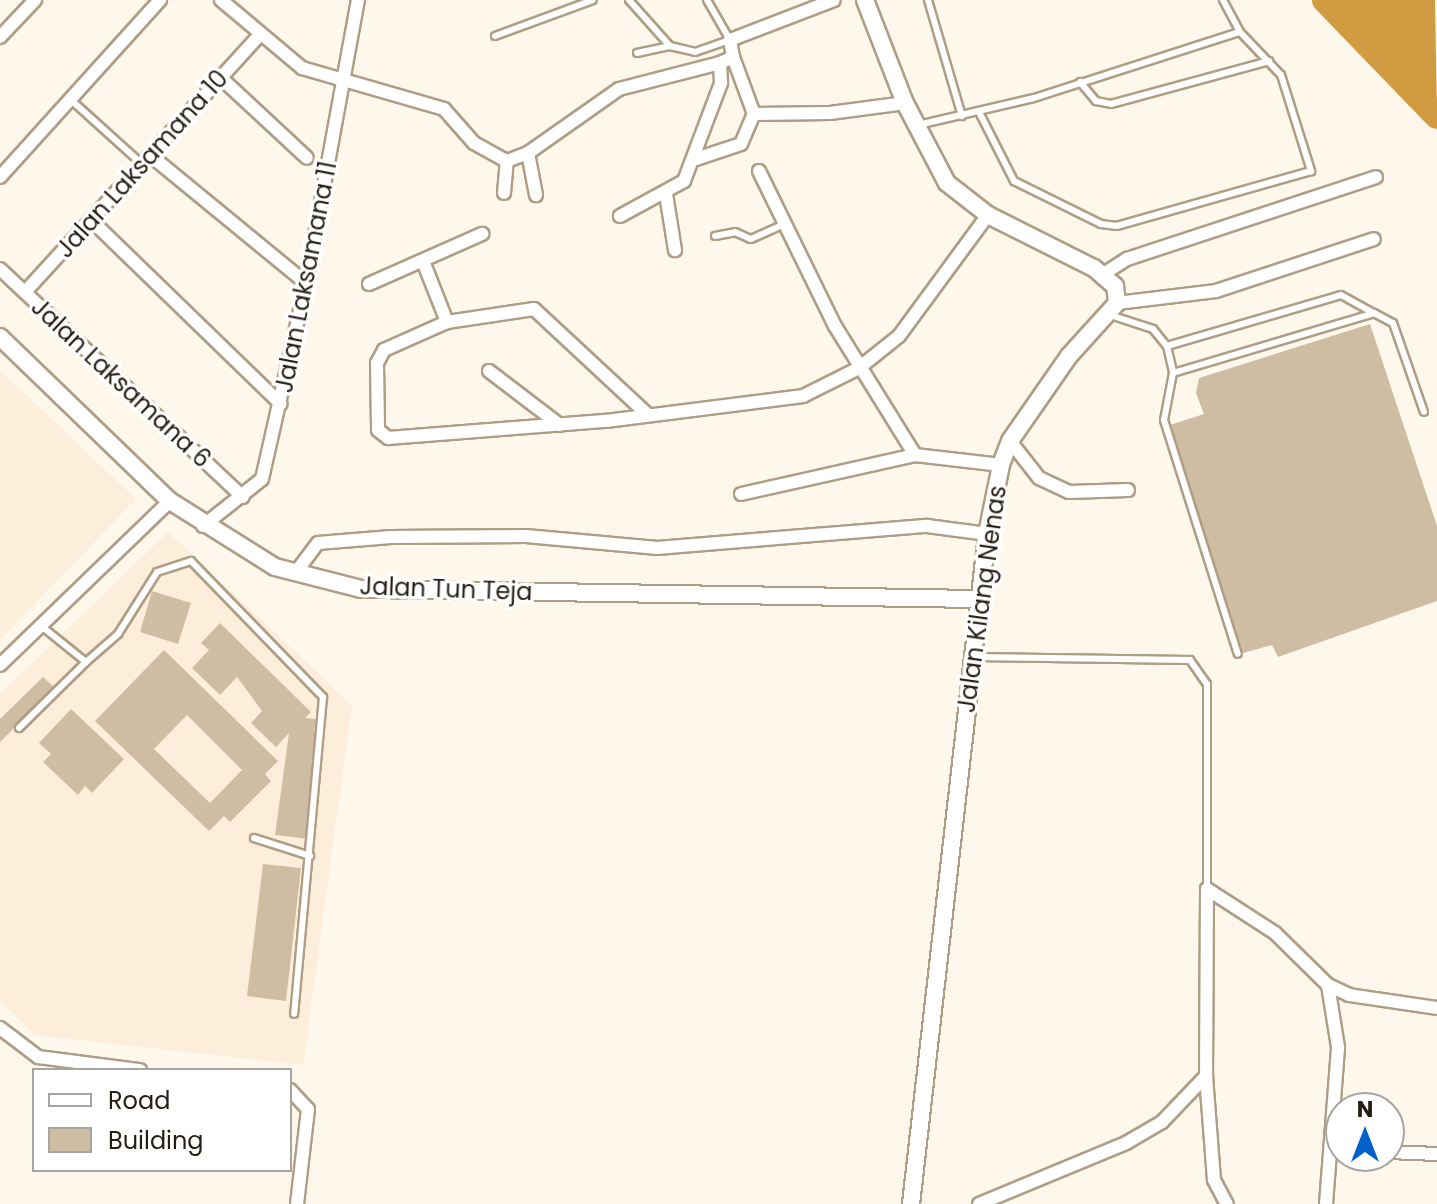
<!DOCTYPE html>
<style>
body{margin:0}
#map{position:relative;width:1437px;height:1204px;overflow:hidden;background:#fef7ec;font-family:Poppins,sans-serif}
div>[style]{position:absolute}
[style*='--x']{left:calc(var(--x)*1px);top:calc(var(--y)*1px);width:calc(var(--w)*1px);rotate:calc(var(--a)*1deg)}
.built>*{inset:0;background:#fceeda}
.water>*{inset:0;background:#d19b41}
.river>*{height:26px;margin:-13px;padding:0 13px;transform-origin:13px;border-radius:13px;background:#d19b41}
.building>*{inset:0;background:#cfbda3}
.roads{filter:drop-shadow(2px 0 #af9e84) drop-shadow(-2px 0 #af9e84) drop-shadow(0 2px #af9e84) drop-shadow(0 -2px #af9e84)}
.service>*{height:6px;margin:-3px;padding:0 3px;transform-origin:3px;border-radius:3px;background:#fff}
.minor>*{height:12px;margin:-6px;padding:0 6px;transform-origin:6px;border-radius:6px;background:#fff}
.tertiary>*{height:16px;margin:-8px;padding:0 8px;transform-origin:8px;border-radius:8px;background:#fff}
span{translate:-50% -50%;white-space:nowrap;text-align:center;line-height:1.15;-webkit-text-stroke:7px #fff;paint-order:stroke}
.street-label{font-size:24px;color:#251e14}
.legend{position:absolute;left:32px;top:1068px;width:260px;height:104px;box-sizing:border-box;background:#fff;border:2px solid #a8a5a1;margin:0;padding:10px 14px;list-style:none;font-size:24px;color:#251e14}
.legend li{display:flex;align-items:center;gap:16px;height:40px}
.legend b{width:40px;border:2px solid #a8a5a1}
.north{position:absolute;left:1325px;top:1092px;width:80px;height:80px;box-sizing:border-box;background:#fff;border:2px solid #a8a5a1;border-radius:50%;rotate:0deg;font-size:22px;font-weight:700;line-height:32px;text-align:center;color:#251e14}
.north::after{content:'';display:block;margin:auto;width:28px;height:36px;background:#0160c9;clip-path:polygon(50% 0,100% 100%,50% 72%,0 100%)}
</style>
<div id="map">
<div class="built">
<div style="clip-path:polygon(0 370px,136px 499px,0 640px)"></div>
<div style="clip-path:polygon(168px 532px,352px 705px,303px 1065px,35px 1035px,0 1001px,0 694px)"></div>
</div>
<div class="water">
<div style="clip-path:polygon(1325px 0,1435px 0,1437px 116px,1355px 26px)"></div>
</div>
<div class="river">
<div style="--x:1325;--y:0;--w:161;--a:46"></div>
</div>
<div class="building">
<div style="clip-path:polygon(1370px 324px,1437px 526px,1437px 601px,1278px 657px,1272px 645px,1243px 653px,1167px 426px,1204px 414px,1196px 393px,1199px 378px)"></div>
<div style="clip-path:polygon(152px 591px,191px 603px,178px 644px,140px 632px)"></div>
<div style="clip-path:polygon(220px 623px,311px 712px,305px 718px,316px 719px,314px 731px,323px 732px,308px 839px,275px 835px,289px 733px,276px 747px,251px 723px,262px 711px,237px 677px,220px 695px,192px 668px,209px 650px,201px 643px)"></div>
<div style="clip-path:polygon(evenodd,164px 650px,278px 761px,265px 774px,271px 781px,230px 822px,224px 816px,209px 831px,95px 721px,164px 650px,187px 715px,242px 770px,210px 803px,154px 749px,187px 715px)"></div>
<div style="clip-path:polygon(43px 677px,55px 688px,0 742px,0 719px)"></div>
<div style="clip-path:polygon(71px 709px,124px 759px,92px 793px,85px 786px,78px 795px,43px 762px,51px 754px,39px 743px)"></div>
<div style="clip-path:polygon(263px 864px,301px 868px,286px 1001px,247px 996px)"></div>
</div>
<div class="roads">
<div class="service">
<div style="--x:629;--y:0;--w:62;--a:48.3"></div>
<div style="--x:928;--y:0;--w:121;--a:73.7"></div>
<div style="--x:1223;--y:0;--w:36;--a:62"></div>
<div style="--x:495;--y:36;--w:104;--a:-20.2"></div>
<div style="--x:637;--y:53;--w:34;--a:-12"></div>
<div style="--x:670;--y:46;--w:26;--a:13"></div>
<div style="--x:695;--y:52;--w:37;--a:-19"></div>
<div style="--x:730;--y:40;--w:46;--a:-119.9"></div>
<div style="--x:1080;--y:82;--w:25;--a:50"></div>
<div style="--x:1096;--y:101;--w:15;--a:11"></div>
<div style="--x:1111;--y:104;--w:164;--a:-15.2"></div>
<div style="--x:70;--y:99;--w:97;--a:42.1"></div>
<div style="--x:918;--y:125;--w:119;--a:-13.1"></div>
<div style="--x:1034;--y:98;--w:216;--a:-17.8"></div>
<div style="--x:1240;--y:32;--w:59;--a:46.4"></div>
<div style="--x:1281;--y:75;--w:101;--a:72.6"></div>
<div style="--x:1311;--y:171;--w:202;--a:164.2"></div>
<div style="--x:1117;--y:226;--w:16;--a:-173"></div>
<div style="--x:1101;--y:224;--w:97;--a:-153.7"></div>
<div style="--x:1014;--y:181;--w:77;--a:-116.9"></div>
<div style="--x:715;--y:236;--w:20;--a:-11"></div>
<div style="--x:735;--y:232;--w:17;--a:24"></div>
<div style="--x:751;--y:239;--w:36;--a:-24"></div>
<div style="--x:1110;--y:315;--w:45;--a:18"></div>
<div style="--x:1153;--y:329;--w:22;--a:51"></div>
<div style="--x:1167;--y:346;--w:28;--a:77"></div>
<div style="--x:1173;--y:373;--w:210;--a:-16.6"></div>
<div style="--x:1374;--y:313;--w:21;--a:28"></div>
<div style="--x:1393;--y:323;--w:94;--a:70.8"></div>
<div style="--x:1167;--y:346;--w:181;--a:-16.3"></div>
<div style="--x:1341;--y:295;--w:38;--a:29"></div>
<div style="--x:1173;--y:373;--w:48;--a:100.8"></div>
<div style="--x:1164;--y:420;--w:245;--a:72.5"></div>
<div style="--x:40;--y:625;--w:59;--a:38.8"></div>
<div style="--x:86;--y:662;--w:43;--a:-41.2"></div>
<div style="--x:118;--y:634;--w:73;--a:-57.8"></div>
<div style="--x:157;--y:572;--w:36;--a:-18"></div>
<div style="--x:191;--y:561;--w:190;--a:45.9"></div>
<div style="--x:323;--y:697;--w:318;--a:95.2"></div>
<div style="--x:975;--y:657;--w:215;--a:0.8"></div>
<div style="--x:1190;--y:660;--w:29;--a:55"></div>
<div style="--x:1207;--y:684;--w:204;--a:90"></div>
<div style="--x:19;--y:728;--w:94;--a:-44.6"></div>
<div style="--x:254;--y:838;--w:59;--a:17.8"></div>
</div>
<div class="minor">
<div style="--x:221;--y:0;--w:106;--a:40"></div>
<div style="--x:302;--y:68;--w:148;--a:16.1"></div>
<div style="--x:444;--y:109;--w:45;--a:48.6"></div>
<div style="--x:474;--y:143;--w:38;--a:29"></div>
<div style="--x:507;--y:161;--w:22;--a:-21"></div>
<div style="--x:528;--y:153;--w:111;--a:-35.1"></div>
<div style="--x:619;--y:89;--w:104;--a:-14.4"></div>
<div style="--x:720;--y:63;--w:14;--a:-25"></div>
<div style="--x:733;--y:57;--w:17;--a:-100"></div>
<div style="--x:730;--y:40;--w:111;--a:-21"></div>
<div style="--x:0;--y:37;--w:51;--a:-46.6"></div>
<div style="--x:733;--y:57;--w:61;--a:69.8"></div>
<div style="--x:754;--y:114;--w:76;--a:-0.8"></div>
<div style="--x:830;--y:113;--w:76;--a:-7.6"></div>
<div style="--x:221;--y:78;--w:117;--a:42.9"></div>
<div style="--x:528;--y:153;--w:43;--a:79.2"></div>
<div style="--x:150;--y:155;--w:202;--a:39.4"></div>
<div style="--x:696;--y:159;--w:47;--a:-18.4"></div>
<div style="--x:741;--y:144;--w:33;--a:-67"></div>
<div style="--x:759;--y:171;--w:173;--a:63.9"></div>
<div style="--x:835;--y:326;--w:152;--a:58.2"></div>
<div style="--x:0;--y:177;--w:239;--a:-47.9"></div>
<div style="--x:504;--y:193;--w:32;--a:-85"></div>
<div style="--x:666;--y:194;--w:57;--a:80.9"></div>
<div style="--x:620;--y:216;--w:73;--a:-28.7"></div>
<div style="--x:684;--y:181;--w:105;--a:-69.3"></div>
<div style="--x:721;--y:83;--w:20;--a:-93"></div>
<div style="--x:91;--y:220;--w:264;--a:44.1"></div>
<div style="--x:423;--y:261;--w:66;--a:68.5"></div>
<div style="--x:0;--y:269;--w:333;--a:43.2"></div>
<div style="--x:1102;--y:275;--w:30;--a:-33"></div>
<div style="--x:1127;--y:259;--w:262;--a:-18.2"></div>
<div style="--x:369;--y:284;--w:124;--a:-23.9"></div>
<div style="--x:25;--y:292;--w:347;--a:-47.6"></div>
<div style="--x:1117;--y:303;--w:100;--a:-6.9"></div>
<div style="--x:1216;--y:291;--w:166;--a:-18.2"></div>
<div style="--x:489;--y:371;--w:89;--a:37.3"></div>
<div style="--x:647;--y:414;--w:154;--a:-137.1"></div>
<div style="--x:534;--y:309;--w:88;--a:171.5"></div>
<div style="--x:447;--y:322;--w:69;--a:156"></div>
<div style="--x:384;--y:350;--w:15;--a:118"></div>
<div style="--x:377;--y:363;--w:67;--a:89.1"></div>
<div style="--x:378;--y:430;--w:13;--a:39"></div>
<div style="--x:388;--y:438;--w:219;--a:-4.5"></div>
<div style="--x:606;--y:421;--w:199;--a:-7.2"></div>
<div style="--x:803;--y:396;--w:63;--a:-26.6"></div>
<div style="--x:859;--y:368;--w:51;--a:-38.7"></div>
<div style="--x:899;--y:336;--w:150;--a:-53.7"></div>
<div style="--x:1010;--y:441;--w:47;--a:51.9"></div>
<div style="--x:1039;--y:478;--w:33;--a:25"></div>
<div style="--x:1069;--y:492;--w:59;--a:-1.9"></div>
<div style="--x:741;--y:494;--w:178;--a:-12.6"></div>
<div style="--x:915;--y:455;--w:87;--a:6.6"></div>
<div style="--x:203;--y:526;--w:75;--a:-38.5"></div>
<div style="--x:262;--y:479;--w:201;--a:-77.3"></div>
<div style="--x:306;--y:283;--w:288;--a:-79.6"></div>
<div style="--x:296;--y:572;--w:36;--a:-53"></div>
<div style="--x:318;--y:543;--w:73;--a:-4.7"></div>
<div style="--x:391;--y:537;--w:135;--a:-0.4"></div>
<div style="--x:526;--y:536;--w:132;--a:5.2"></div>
<div style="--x:657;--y:548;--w:271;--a:-4.7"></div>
<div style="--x:927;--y:526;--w:61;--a:7.6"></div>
<div style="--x:0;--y:665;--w:236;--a:-44"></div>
<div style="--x:1207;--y:889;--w:187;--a:90.3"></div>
<div style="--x:1206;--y:1076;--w:104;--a:85.6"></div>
<div style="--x:1214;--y:1180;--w:27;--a:62"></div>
<div style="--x:1207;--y:889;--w:81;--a:32.9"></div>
<div style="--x:1275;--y:933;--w:74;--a:44.5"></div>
<div style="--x:1328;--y:985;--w:23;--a:25"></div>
<div style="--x:1349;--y:995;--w:89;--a:8.4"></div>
<div style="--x:0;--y:1028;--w:48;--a:37.3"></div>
<div style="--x:38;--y:1057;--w:103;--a:7.3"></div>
<div style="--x:290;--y:1090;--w:26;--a:47"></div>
<div style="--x:308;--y:1109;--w:96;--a:96.6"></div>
<div style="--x:1389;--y:1152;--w:48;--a:2.4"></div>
<div style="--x:979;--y:1204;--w:159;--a:-22.5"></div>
<div style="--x:1126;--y:1143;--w:42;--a:-30.3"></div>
<div style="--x:1162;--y:1122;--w:64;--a:-46.3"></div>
<div style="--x:1326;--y:1204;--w:157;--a:-85.6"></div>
<div style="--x:1338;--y:1047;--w:63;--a:-99.2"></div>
</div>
<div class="tertiary">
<div style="--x:865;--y:0;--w:110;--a:68.8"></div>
<div style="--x:905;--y:103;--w:90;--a:62.3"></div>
<div style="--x:947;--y:183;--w:52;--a:38"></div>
<div style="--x:988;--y:215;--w:119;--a:26.6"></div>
<div style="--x:1094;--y:268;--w:28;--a:41"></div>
<div style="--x:1115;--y:286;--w:17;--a:83"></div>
<div style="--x:1117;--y:303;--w:72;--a:132.2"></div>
<div style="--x:1069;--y:356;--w:103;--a:124.8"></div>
<div style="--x:1010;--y:441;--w:26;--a:111"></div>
<div style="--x:1001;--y:465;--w:70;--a:101.5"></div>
<div style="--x:987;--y:534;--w:674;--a:96.47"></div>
<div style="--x:0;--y:337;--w:236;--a:44"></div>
<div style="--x:170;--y:501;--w:124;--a:32.2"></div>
<div style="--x:275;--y:567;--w:89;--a:14.3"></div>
<div style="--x:361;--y:589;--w:619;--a:0.93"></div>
</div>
</div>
<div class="street-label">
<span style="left:142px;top:164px;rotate:-48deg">Jalan Laksamana 10</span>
<span style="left:306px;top:277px;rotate:-79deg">Jalan Laksamana 11</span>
<span style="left:121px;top:383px;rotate:43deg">Jalan Laksamana 6</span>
<span style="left:446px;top:589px;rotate:2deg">Jalan Tun Teja</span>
<span style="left:982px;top:599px;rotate:-82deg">Jalan Kilang Nenas</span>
</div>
<ul class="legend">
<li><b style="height:10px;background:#fff"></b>Road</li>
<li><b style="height:22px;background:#cfbda3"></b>Building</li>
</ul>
<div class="north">N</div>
</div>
